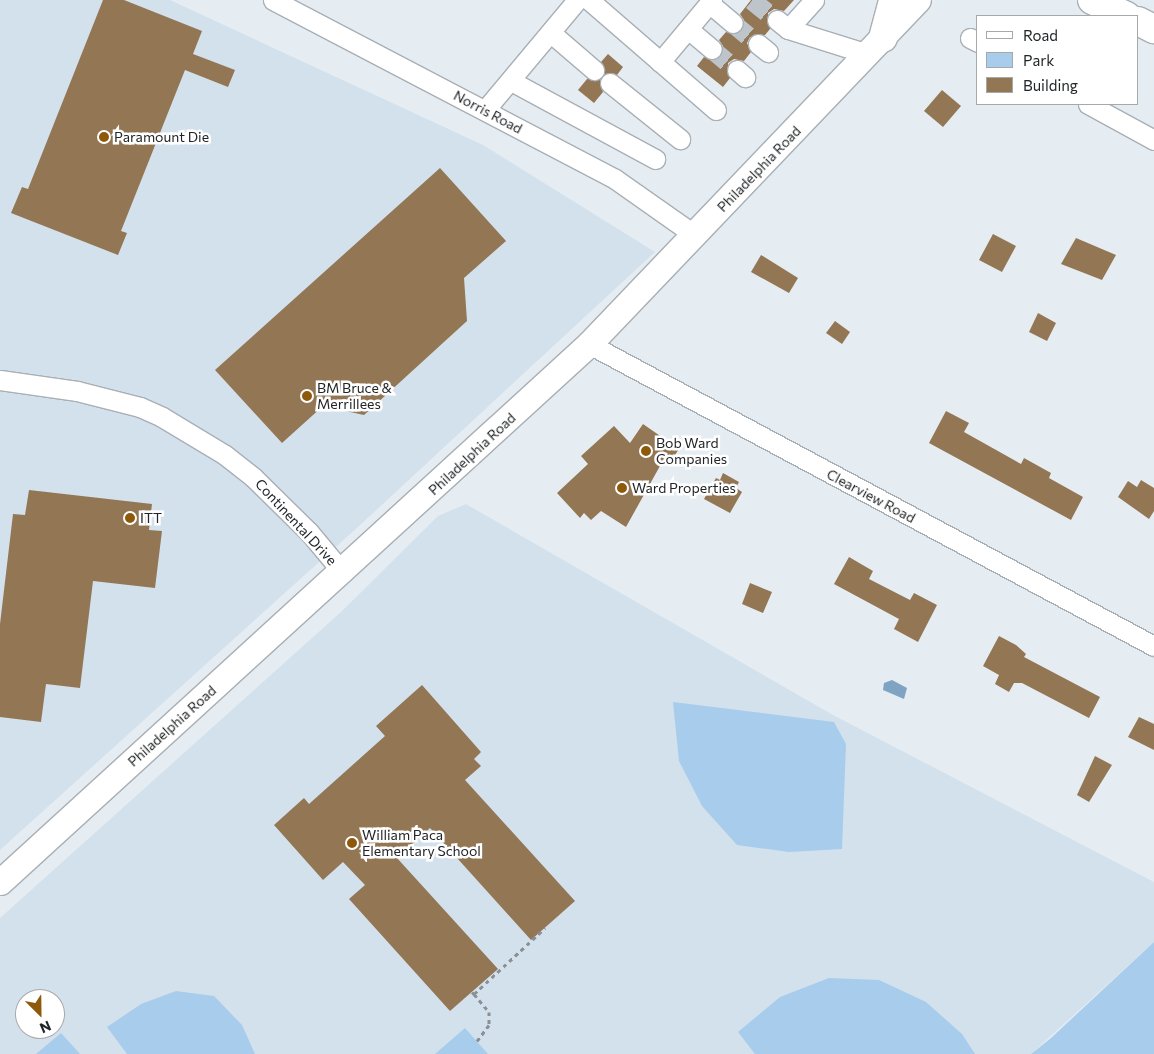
<!DOCTYPE html>
<style>
body{margin:0}
#map{position:relative;width:1154px;height:1054px;overflow:hidden;background:#e5edf3;font-family:Commissioner,sans-serif}
div>[style]{position:absolute}
[style*='--x']{left:calc(var(--x)*1px);top:calc(var(--y)*1px);width:calc(var(--w)*1px);rotate:calc(var(--a)*1deg)}
.built>*{inset:0;background:#d3e1ed}
.green>*{inset:0;background:#a8cceb}
.water>*{inset:0;background:#7fa3c2}
.building>*{inset:0;background:#937654}
.minor-tunnel>*{height:19px;margin-top:-9.5px;transform-origin:0;background:repeating-linear-gradient(90deg,#bec5ca 0 19px,transparent 0 28px)}
.path>*{height:3px;margin-top:-1.5px;transform-origin:0;background:repeating-linear-gradient(90deg,#8a9094 0 4px,transparent 0 8px)}
.roads{filter:drop-shadow(1px 0 #a8afb5) drop-shadow(-1px 0 #a8afb5) drop-shadow(0 1px #a8afb5) drop-shadow(0 -1px #a8afb5)}
.minor>*{height:19px;margin:-9.5px;padding:0 9.5px;transform-origin:9.5px;border-radius:9.5px;background:#fff}
.major>*{height:25px;margin:-12.5px;padding:0 12.5px;transform-origin:12.5px;border-radius:12.5px;background:#fff}
.highway>*{height:28px;margin:-14px;padding:0 14px;transform-origin:14px;border-radius:14px;background:#fff}
.dots>*{width:14px;height:14px;translate:-50% -50%;box-sizing:border-box;border:2px solid #fff;border-radius:50%}
span{translate:-50% -50%;white-space:nowrap;text-align:center;line-height:1.15;-webkit-text-stroke:5px #fff;paint-order:stroke}
.street-label{font-size:14px;color:#222527}
.poi-label{font-size:14px;color:#222527}
.left{translate:0 -50%;text-align:left}
.legend{position:absolute;left:976px;top:15px;width:162px;height:90px;box-sizing:border-box;background:#fff;border:1px solid #a7a8a9;margin:0;padding:6px 9px;list-style:none;font-size:15px;color:#222527}
.legend li{display:flex;align-items:center;gap:10px;height:25px}
.legend b{width:25px;border:1px solid #a7a8a9}
.north{position:absolute;left:15px;top:989px;width:50px;height:50px;box-sizing:border-box;background:#fff;border:1px solid #a7a8a9;border-radius:50%;rotate:157deg;font-size:14px;font-weight:700;line-height:20px;text-align:center;color:#222527}
.north::after{content:'';display:block;margin:auto;width:18px;height:22px;background:#8e5a0a;clip-path:polygon(50% 0,100% 100%,50% 72%,0 100%)}
</style>
<div id="map">
<div class="built">
<div style="clip-path:polygon(0 0,170px 0,483px 145px,655px 252px,358px 527px,0 850px)"></div>
<div style="clip-path:polygon(evenodd,466px 504px,833px 715px,1154px 882px,1154px 942px,1031px 1054px,0 1054px,0 918px,341px 612px,438px 516px,466px 504px,25px 999px,55px 999px,55px 1029px,25px 1029px,25px 999px)"></div>
</div>
<div class="green">
<div style="clip-path:polygon(673px 702px,834px 722px,846px 744px,842px 849px,789px 852px,737px 845px,702px 806px,679px 761px)"></div>
<div style="clip-path:polygon(1154px 942px,1154px 1054px,1031px 1054px,1051px 1038px)"></div>
<div style="clip-path:polygon(829px 978px,879px 980px,926px 1002px,962px 1034px,975px 1054px,755px 1054px,738px 1032px,780px 997px)"></div>
<div style="clip-path:polygon(176px 991px,214px 996px,242px 1025px,255px 1054px,127px 1054px,107px 1027px,141px 1004px)"></div>
<div style="clip-path:polygon(465px 1028px,488px 1054px,435px 1054px)"></div>
<div style="clip-path:polygon(61px 1033px,80px 1054px,36px 1054px)"></div>
</div>
<div class="water">
<div style="clip-path:polygon(892px 680px,907px 688px,904px 699px,883px 690px,884px 683px)"></div>
</div>
<div class="building">
<div style="clip-path:polygon(103px 0,124px 0,202px 31px,193px 54px,235px 70px,228px 87px,185px 70px,121px 231px,127px 233px,118px 255px,11px 213px,22px 187px,28px 189px)"></div>
<div style="clip-path:polygon(751px 0,794px 0,784px 11px,774px 9px,768px 13px,770px 29px,765px 35px,750px 37px,747px 43px,751px 52px,744px 61px,734px 59px,728px 63px,730px 78px,723px 87px,697px 66px,704px 57px,711px 60px,720px 57px,723px 46px,719px 40px,726px 32px,736px 34px,742px 30px,744px 20px,740px 14px)"></div>
<div style="clip-path:polygon(608px 54px,623px 67px,617px 75px,604px 74px,601px 62px)"></div>
<div style="clip-path:polygon(587px 79px,600px 79px,603px 92px,594px 103px,578px 90px)"></div>
<div style="clip-path:polygon(942px 90px,961px 106px,943px 127px,924px 111px)"></div>
<div style="clip-path:polygon(440px 168px,506px 241px,464px 278px,467px 321px,364px 415px,323px 406px,282px 443px,215px 370px)"></div>
<div style="clip-path:polygon(993px 234px,1016px 246px,1002px 272px,979px 260px)"></div>
<div style="clip-path:polygon(1076px 238px,1116px 255px,1102px 280px,1061px 264px)"></div>
<div style="clip-path:polygon(761px 255px,798px 278px,789px 293px,751px 272px)"></div>
<div style="clip-path:polygon(1038px 313px,1056px 323px,1047px 341px,1029px 332px)"></div>
<div style="clip-path:polygon(835px 321px,850px 332px,842px 344px,826px 333px)"></div>
<div style="clip-path:polygon(946px 411px,969px 423px,964px 432px,1021px 464px,1024px 458px,1051px 473px,1049px 478px,1083px 497px,1071px 520px,929px 443px)"></div>
<div style="clip-path:polygon(643px 424px,679px 449px,671px 461px,665px 457px,626px 527px,601px 511px,591px 520px,584px 513px,580px 518px,557px 493px,588px 464px,581px 456px,614px 426px,630px 443px)"></div>
<div style="clip-path:polygon(723px 473px,739px 482px,736px 488px,742px 492px,730px 513px,704px 499px,716px 478px,720px 480px)"></div>
<div style="clip-path:polygon(1141px 480px,1154px 488px,1154px 511px,1149px 519px,1118px 497px,1128px 481px,1137px 487px)"></div>
<div style="clip-path:polygon(29px 490px,152px 504px,149px 530px,162px 531px,155px 588px,93px 581px,80px 688px,46px 684px,41px 722px,0 717px,0 624px,13px 514px,25px 515px)"></div>
<div style="clip-path:polygon(849px 557px,873px 571px,869px 579px,910px 600px,914px 593px,937px 605px,918px 642px,894px 629px,899px 619px,834px 584px)"></div>
<div style="clip-path:polygon(750px 583px,772px 592px,763px 613px,742px 604px)"></div>
<div style="clip-path:polygon(999px 636px,1016px 645px,1026px 654px,1024px 657px,1100px 697px,1089px 718px,1022px 683px,1014px 683px,1009px 692px,995px 684px,999px 675px,983px 666px)"></div>
<div style="clip-path:polygon(422px 685px,481px 752px,474px 759px,481px 766px,465px 780px,575px 901px,531px 940px,430px 828px,397px 858px,498px 969px,450px 1011px,349px 899px,365px 885px,343px 862px,323px 880px,274px 825px,304px 798px,309px 804px,385px 736px,376px 726px)"></div>
<div style="clip-path:polygon(1139px 717px,1154px 724px,1154px 750px,1128px 737px)"></div>
<div style="clip-path:polygon(1095px 756px,1112px 765px,1089px 802px,1077px 795px)"></div>
</div>
<div class="minor-tunnel">
<div style="--x:752;--y:0;--w:32;--a:39"></div>
<div style="--x:733;--y:23;--w:33;--a:40"></div>
<div style="--x:712;--y:49;--w:33;--a:40"></div>
</div>
<div class="path">
<div style="--x:472;--y:992;--w:3;--a:45"></div>
<div style="--x:474;--y:994;--w:97;--a:-42.9"></div>
<div style="--x:474;--y:994;--w:23;--a:50"></div>
<div style="--x:489;--y:1012;--w:13;--a:90"></div>
<div style="--x:489;--y:1025;--w:20;--a:127"></div>
</div>
<div class="roads">
<div class="minor">
<div style="--x:273;--y:0;--w:386;--a:27.6"></div>
<div style="--x:615;--y:179;--w:99;--a:35.1"></div>
<div style="--x:589;--y:0;--w:168;--a:40.9"></div>
<div style="--x:709;--y:3;--w:31;--a:40"></div>
<div style="--x:777;--y:20;--w:14;--a:39"></div>
<div style="--x:788;--y:29;--w:84;--a:17.4"></div>
<div style="--x:688;--y:29;--w:31;--a:40"></div>
<div style="--x:788;--y:29;--w:39;--a:-48"></div>
<div style="--x:551;--y:33;--w:57;--a:40.7"></div>
<div style="--x:970;--y:38;--w:9;--a:27"></div>
<div style="--x:758;--y:44;--w:13;--a:39"></div>
<div style="--x:660;--y:62;--w:81;--a:-50"></div>
<div style="--x:737;--y:70;--w:11;--a:41"></div>
<div style="--x:511;--y:81;--w:164;--a:28.4"></div>
<div style="--x:610;--y:83;--w:90;--a:38.7"></div>
<div style="--x:1088;--y:104;--w:75;--a:28.6"></div>
<div style="--x:485;--y:110;--w:143;--a:-50.1"></div>
<div style="--x:589;--y:344;--w:641;--a:28.13"></div>
<div style="--x:0;--y:380;--w:78;--a:8.1"></div>
<div style="--x:77;--y:391;--w:65;--a:14.3"></div>
<div style="--x:140;--y:407;--w:24;--a:24"></div>
<div style="--x:162;--y:417;--w:74;--a:31.1"></div>
<div style="--x:225;--y:455;--w:36;--a:38"></div>
<div style="--x:253;--y:477;--w:78;--a:44.5"></div>
<div style="--x:309;--y:532;--w:53;--a:50.3"></div>
</div>
<div class="major">
<div style="--x:0;--y:882;--w:798;--a:-42.41"></div>
<div style="--x:589;--y:344;--w:476;--a:-46.3"></div>
</div>
<div class="highway">
<div style="--x:1092;--y:0;--w:38;--a:25"></div>
<div style="--x:1138;--y:21;--w:18;--a:27"></div>
<div style="--x:883;--y:38;--w:39;--a:-75"></div>
</div>
</div>
<div class="dots">
<div style="left:104px;top:137px;background:#8e5a0a"></div>
<div style="left:307px;top:396px;background:#8e5a0a"></div>
<div style="left:646px;top:451px;background:#8e5a0a"></div>
<div style="left:622px;top:488px;background:#8e5a0a"></div>
<div style="left:130px;top:518px;background:#8e5a0a"></div>
<div style="left:352px;top:843px;background:#8e5a0a"></div>
</div>
<div class="street-label">
<span style="left:488px;top:112px;rotate:28deg">Norris Road</span>
<span style="left:759px;top:169px;rotate:-46deg">Philadelphia Road</span>
<span style="left:472px;top:454px;rotate:-43deg">Philadelphia Road</span>
<span style="left:871px;top:496px;rotate:28deg">Clearview Road</span>
<span style="left:296px;top:522px;rotate:47deg">Continental Drive</span>
<span style="left:172px;top:726px;rotate:-42deg">Philadelphia Road</span>
</div>
<div class="poi-label">
<span class="left" style="left:114px;top:137px">Paramount Die</span>
<span class="left" style="left:317px;top:396px">BM Bruce &amp;<br>Merrillees</span>
<span class="left" style="left:656px;top:451px">Bob Ward<br>Companies</span>
<span class="left" style="left:632px;top:488px">Ward Properties</span>
<span class="left" style="left:140px;top:518px">ITT</span>
<span class="left" style="left:362px;top:843px">William Paca<br>Elementary School</span>
</div>
<ul class="legend">
<li><b style="height:6px;background:#fff"></b>Road</li>
<li><b style="height:14px;background:#a8cceb"></b>Park</li>
<li><b style="height:14px;background:#937654"></b>Building</li>
</ul>
<div class="north">N</div>
</div>
